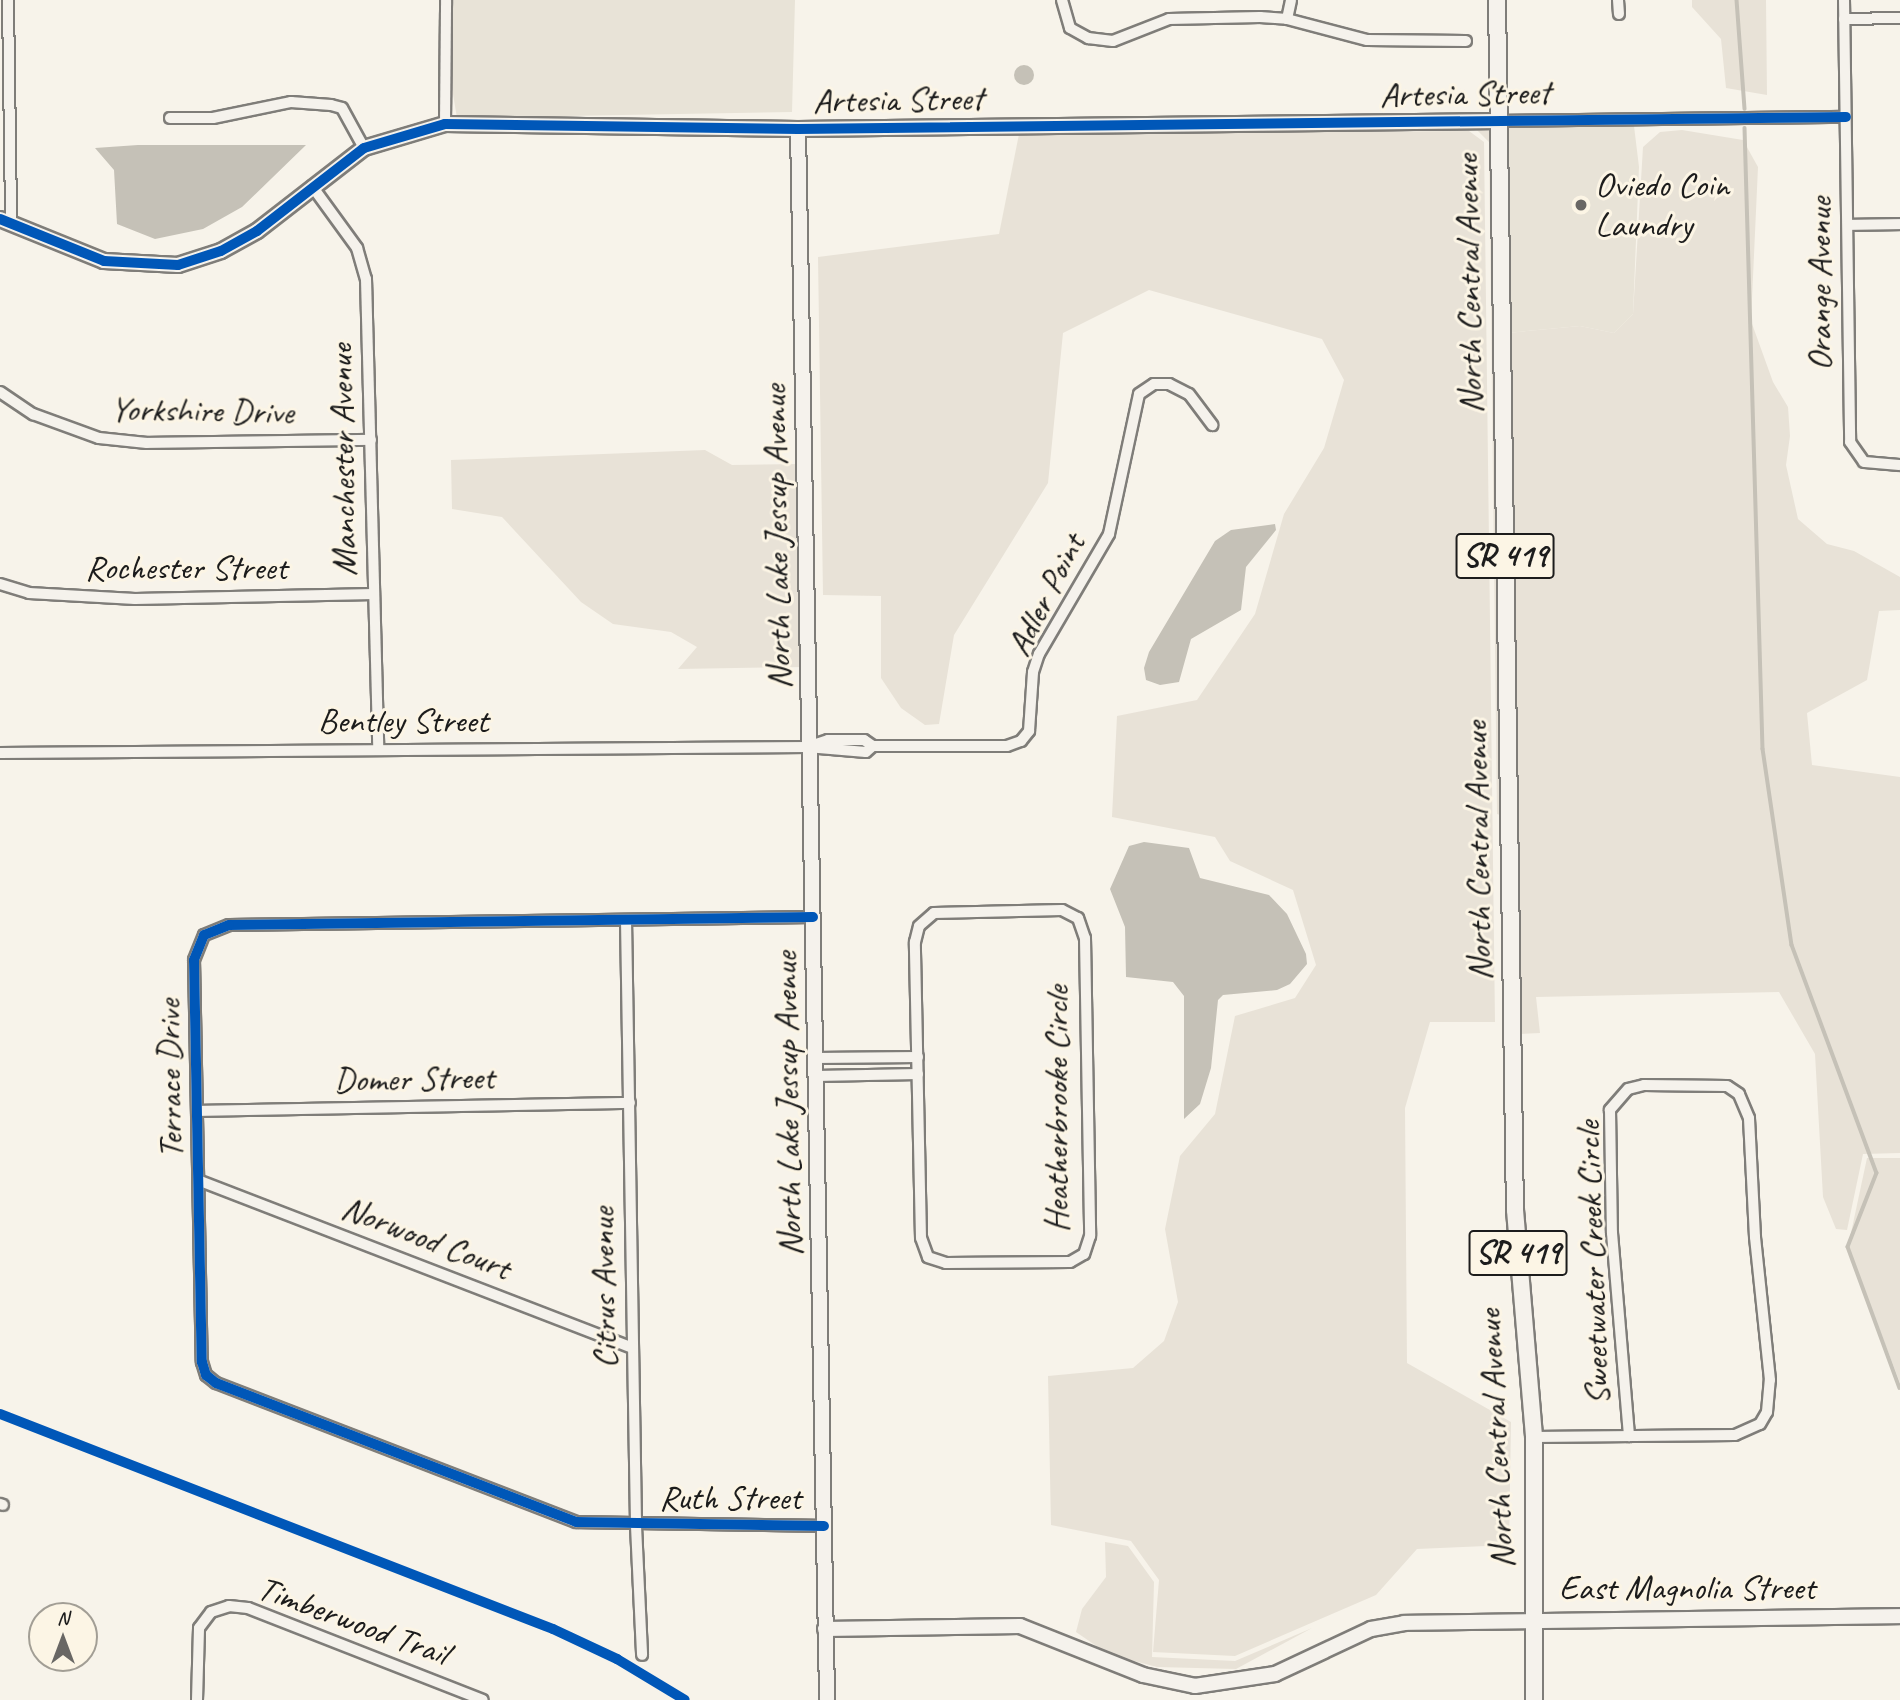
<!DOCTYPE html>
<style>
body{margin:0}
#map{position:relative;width:1900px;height:1700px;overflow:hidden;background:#f7f3ea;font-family:Caveat,sans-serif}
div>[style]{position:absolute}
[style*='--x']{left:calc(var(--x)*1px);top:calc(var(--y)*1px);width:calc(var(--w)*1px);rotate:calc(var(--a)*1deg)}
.built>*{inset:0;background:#e8e3d7}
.green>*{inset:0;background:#e8e2d7}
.water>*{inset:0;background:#c5c1b7}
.round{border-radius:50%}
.stream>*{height:3.5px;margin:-1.75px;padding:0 1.75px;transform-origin:1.75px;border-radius:1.75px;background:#c5c1b7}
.roads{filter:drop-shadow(2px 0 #7f7d79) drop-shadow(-2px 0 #7f7d79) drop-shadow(0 2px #7f7d79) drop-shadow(0 -2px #7f7d79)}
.street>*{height:10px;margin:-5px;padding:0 5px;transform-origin:5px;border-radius:5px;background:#f5f2ec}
.secondary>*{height:14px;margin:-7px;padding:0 7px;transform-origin:7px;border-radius:7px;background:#f5f2ec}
.primary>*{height:16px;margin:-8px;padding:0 8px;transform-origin:8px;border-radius:8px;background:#f5f2ec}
.cycleway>*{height:10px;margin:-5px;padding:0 5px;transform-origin:5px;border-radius:5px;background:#0057b8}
.dots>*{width:19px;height:19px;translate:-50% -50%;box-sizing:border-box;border:4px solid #fcf5e5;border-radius:50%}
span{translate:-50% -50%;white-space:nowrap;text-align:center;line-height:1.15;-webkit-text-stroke:6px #fcf5e5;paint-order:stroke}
.shield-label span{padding:2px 5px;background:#fcf5e5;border:2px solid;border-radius:5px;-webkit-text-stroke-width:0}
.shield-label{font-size:33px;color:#1c1c1c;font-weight:700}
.street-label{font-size:35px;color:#1c1c1c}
.poi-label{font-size:35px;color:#1c1c1c}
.left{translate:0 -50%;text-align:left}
.north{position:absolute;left:28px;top:1602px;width:70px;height:70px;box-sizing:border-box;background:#fcf5e5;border:2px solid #a29e95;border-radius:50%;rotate:0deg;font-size:19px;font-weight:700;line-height:28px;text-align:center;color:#1c1c1c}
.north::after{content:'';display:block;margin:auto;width:24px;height:32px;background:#696764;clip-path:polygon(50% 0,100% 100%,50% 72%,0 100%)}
</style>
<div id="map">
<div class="built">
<div style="clip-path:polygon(452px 0,795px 0,792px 112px,457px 118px,452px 88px)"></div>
<div style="clip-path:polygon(1634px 126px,1639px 167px,1633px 314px,1614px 333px,1580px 326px,1507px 333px,1504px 128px)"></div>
</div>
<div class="green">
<div style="clip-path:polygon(1692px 0,1766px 0,1767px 95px,1726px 88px,1721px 39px,1692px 7px)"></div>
<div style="clip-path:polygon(1475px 128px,1493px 128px,1503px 816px,1497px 814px,1489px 142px)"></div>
<div style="clip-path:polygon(1682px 130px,1743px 140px,1758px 167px,1751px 321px,1773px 382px,1788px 407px,1790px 436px,1786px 465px,1798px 519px,1827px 544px,1854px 551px,1900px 577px,1900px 610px,1879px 611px,1867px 680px,1807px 713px,1812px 765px,1900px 777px,1900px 1153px,1863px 1154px,1847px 1230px,1836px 1229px,1823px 1197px,1815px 1054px,1779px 992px,1536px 997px,1540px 1033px,1518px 1034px,1507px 333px,1580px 326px,1614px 333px,1633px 314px,1643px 147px,1660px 132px)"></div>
<div style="clip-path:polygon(1469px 131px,1484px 142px,1495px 1022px,1430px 1022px,1405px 1108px,1407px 1363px,1511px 1422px,1509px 1545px,1417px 1549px,1376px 1595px,1235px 1656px,1153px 1652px,1159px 1580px,1131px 1541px,1051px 1525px,1048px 1376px,1133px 1368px,1164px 1341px,1178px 1302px,1165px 1229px,1180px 1156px,1215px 1114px,1235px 1016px,1295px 998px,1316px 965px,1293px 890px,1230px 861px,1215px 837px,1112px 817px,1117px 716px,1197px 700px,1255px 614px,1284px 514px,1324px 448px,1344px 380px,1322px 339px,1149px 290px,1063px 333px,1048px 483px,954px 635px,939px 724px,925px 725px,901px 708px,881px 678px,881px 596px,823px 595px,818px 257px,999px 234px,1019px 134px)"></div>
<div style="clip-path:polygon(705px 450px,732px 465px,799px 464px,802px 667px,678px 669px,697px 647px,671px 632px,613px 624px,581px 602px,502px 517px,452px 509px,451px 460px)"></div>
<div style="clip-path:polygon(1867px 1158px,1900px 1158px,1900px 1383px,1848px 1247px)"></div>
<div style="clip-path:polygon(1105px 1542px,1128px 1546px,1154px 1582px,1152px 1657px,1235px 1661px,1312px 1628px,1236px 1669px,1157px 1667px,1108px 1654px,1076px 1632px,1082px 1609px,1106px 1577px)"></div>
</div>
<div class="water">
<div class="round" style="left:1014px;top:65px;width:20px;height:20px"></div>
<div style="clip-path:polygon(138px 145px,306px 145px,242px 207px,203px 229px,155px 239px,117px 224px,114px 170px,95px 148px)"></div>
<div style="clip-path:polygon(1275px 524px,1276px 530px,1246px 567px,1241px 610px,1191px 639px,1179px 682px,1160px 685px,1146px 680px,1144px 668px,1149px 652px,1215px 541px,1231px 530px)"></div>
<div style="clip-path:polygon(1144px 842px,1189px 848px,1200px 878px,1269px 895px,1287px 914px,1306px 954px,1307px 964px,1290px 984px,1277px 990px,1223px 995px,1218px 1000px,1211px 1068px,1200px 1104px,1184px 1119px,1184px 996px,1173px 982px,1126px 977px,1125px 927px,1110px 889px,1129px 846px)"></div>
</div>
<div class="stream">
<div style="--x:1737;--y:0;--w:109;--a:85.8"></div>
<div style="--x:1745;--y:128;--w:621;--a:88.34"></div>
<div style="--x:1763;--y:749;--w:198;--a:81.6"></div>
<div style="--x:1792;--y:945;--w:243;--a:69.6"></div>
<div style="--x:1877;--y:1173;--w:79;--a:111.4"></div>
<div style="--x:1848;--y:1247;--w:150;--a:69.8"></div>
</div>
<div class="roads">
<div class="street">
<div style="--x:8;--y:0;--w:222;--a:89.2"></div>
<div style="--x:1062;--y:0;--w:29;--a:74"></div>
<div style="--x:1070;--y:28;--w:21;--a:29"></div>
<div style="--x:1088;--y:38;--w:25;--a:7"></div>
<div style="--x:1113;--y:41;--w:60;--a:-21.4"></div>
<div style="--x:1169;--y:19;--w:91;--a:-1.3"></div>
<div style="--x:1260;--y:17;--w:27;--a:4"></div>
<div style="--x:1287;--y:19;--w:83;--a:14.7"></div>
<div style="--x:1367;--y:40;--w:99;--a:0.6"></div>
<div style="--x:1618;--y:0;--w:14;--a:86"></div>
<div style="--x:1844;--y:0;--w:442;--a:89.2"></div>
<div style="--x:1850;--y:442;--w:24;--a:55"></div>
<div style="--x:1864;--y:462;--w:36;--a:5"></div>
<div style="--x:1287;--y:19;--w:19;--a:-78"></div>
<div style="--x:1844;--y:19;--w:56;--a:-1"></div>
<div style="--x:170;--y:118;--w:43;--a:0"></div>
<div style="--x:213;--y:118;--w:80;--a:-11.6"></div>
<div style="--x:291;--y:102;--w:40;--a:4.3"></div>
<div style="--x:331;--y:105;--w:11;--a:15"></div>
<div style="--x:342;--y:108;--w:46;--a:61.2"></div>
<div style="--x:1499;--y:121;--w:347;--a:-0.7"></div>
<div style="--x:445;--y:124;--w:124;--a:-89.5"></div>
<div style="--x:312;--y:186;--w:77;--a:54"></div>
<div style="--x:357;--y:248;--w:32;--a:74"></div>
<div style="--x:366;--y:279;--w:470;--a:88.5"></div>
<div style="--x:1848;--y:225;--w:52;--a:-1.1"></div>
<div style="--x:0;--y:392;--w:40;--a:34"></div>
<div style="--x:33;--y:414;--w:70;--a:20"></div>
<div style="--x:99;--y:438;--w:48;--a:5.9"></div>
<div style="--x:147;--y:443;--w:224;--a:-0.8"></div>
<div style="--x:0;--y:584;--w:30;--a:17"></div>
<div style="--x:29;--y:593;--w:106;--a:3.2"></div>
<div style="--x:135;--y:599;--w:239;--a:-1.2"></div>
<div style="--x:810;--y:746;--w:19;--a:-18"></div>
<div style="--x:828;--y:740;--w:36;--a:0"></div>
<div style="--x:864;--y:740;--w:11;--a:34"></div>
<div style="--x:0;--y:753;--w:807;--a:-0.43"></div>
<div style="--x:807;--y:747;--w:59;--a:4.8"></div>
<div style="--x:866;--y:752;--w:9;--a:-41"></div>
<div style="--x:873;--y:746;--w:134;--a:0"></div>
<div style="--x:1007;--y:746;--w:15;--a:-20"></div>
<div style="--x:1021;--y:741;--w:13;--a:-51"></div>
<div style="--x:1029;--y:731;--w:59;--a:-86.1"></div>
<div style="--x:1033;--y:672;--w:19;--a:-72"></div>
<div style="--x:1039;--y:654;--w:139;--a:-59.7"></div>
<div style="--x:1109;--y:534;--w:143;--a:-77.9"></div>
<div style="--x:1139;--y:394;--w:18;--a:-34"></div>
<div style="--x:1154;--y:384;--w:15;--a:0"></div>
<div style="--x:1169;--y:384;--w:22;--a:27"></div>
<div style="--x:1189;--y:394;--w:39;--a:53"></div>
<div style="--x:1062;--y:910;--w:18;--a:27"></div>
<div style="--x:1078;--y:918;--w:21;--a:71"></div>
<div style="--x:1085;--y:938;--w:298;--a:89"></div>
<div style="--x:1090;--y:1236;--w:19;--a:108"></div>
<div style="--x:1084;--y:1254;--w:16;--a:150"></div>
<div style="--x:1070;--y:1262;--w:124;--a:179.5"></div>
<div style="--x:946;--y:1263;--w:19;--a:-162"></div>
<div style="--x:928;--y:1257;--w:20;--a:-110"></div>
<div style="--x:921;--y:1238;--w:296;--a:-91.2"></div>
<div style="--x:915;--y:942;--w:16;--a:-76"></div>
<div style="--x:919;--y:926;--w:20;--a:-41"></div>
<div style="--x:934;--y:913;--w:128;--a:-1.3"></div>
<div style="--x:813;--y:917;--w:584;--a:179.22"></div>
<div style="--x:229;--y:925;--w:27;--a:158"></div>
<div style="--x:204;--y:935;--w:27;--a:112"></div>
<div style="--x:194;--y:960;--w:402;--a:88.9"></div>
<div style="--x:202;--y:1362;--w:14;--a:73"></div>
<div style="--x:206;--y:1375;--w:13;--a:39"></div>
<div style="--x:216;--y:1383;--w:386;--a:21.1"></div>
<div style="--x:576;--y:1522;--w:248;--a:0.9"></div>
<div style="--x:626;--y:920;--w:606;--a:89.05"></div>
<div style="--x:636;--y:1526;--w:129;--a:87.3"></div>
<div style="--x:816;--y:1058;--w:102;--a:-0.6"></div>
<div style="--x:816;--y:1076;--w:102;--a:-1.1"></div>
<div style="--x:199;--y:1111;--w:431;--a:-1.1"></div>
<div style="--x:200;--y:1181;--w:463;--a:21.1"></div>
<div style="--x:1534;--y:1437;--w:201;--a:-0.6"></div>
<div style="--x:1735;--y:1435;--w:27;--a:-24"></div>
<div style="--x:1760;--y:1424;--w:14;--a:-60"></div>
<div style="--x:1767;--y:1412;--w:32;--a:-85"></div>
<div style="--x:1770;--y:1380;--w:144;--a:-96"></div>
<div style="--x:1755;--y:1237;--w:119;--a:-92.9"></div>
<div style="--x:1749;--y:1118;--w:26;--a:-113"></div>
<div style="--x:1739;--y:1094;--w:14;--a:-146"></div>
<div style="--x:1727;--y:1086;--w:83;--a:-179.3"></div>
<div style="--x:1644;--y:1085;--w:16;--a:166"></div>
<div style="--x:1628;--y:1089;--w:28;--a:131"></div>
<div style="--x:1610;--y:1110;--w:123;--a:89.1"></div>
<div style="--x:1612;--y:1233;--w:204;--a:85.2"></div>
<div style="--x:0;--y:1504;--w:3;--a:18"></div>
<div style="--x:197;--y:1700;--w:72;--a:-88.4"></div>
<div style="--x:199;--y:1628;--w:20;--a:-53"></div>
<div style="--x:211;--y:1612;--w:19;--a:-18"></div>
<div style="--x:229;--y:1606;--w:19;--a:6"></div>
<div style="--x:248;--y:1608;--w:252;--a:21.4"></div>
</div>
<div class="secondary">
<div style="--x:798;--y:129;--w:1571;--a:88.94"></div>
<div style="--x:0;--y:219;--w:112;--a:22"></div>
<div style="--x:104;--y:261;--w:74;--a:3.1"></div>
<div style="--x:178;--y:265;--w:45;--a:-18"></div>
<div style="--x:221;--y:251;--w:41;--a:-29.1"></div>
<div style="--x:257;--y:231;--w:135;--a:-37.8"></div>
<div style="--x:364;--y:148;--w:84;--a:-16.5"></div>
<div style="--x:445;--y:124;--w:353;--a:0.8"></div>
<div style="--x:798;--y:129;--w:701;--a:-0.65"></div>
<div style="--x:825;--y:1629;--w:195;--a:-0.9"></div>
<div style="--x:1020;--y:1626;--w:132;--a:21.7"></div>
<div style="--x:1143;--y:1675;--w:53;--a:11.9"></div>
<div style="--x:1195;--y:1686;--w:81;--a:-8.5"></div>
<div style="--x:1275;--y:1674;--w:106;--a:-25.1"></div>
<div style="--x:1371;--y:1629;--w:34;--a:-10"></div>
<div style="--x:1404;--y:1623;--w:496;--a:-0.8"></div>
</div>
<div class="primary">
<div style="--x:1497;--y:0;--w:1210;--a:89.15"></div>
<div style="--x:1515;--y:1210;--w:228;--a:85.2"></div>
<div style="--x:1534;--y:1437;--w:263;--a:90"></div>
</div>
</div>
<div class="cycleway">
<div style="--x:0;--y:219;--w:112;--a:22"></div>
<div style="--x:104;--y:261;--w:74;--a:3.1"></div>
<div style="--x:178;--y:265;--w:45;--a:-18"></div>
<div style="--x:221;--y:251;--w:41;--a:-29.1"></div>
<div style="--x:257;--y:231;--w:135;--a:-37.8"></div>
<div style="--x:364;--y:148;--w:84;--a:-16.5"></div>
<div style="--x:445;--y:124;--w:353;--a:0.8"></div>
<div style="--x:798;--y:129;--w:1048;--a:-0.66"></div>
<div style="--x:813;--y:917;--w:584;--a:179.22"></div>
<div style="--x:229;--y:925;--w:27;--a:158"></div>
<div style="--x:204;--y:935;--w:27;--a:112"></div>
<div style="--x:194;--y:960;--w:402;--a:88.9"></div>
<div style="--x:202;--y:1362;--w:14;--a:73"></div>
<div style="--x:206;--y:1375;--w:13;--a:39"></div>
<div style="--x:216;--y:1383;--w:386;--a:21.1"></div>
<div style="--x:576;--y:1522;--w:248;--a:0.9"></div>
<div style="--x:0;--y:1414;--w:593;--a:21.25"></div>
<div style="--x:553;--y:1629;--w:71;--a:25.1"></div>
<div style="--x:617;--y:1659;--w:79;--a:31.1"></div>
</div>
<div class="dots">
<div style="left:1581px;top:205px;background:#696764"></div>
</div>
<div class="shield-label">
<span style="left:1505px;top:556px">SR 419</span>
<span style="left:1518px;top:1253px">SR 419</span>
</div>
<div class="street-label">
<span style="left:1465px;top:94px;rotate:-1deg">Artesia Street</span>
<span style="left:898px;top:100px;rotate:-1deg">Artesia Street</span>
<span style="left:1469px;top:284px;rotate:-91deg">North Central Avenue</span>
<span style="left:1820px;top:284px;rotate:-90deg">Orange Avenue</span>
<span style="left:202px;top:411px;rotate:1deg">Yorkshire Drive</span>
<span style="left:343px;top:460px;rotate:-91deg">Manchester Avenue</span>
<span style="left:777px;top:537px;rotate:-91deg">North Lake Jessup Avenue</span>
<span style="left:186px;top:568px">Rochester Street</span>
<span style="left:1046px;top:595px;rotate:-63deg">Adler Point</span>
<span style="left:403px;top:721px">Bentley Street</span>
<span style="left:1478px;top:851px;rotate:-91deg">North Central Avenue</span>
<span style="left:170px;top:1079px;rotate:-91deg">Terrace Drive</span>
<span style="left:414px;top:1079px;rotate:-1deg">Domer Street</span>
<span style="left:788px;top:1104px;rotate:-91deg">North Lake Jessup Avenue</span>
<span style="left:1057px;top:1109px;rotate:-90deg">Heatherbrooke Circle</span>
<span style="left:426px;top:1238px;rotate:21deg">Norwood Court</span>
<span style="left:1593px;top:1263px;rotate:-92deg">Sweetwater Creek Circle</span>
<span style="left:604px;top:1288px;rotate:-91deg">Citrus Avenue</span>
<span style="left:1496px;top:1439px;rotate:-93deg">North Central Avenue</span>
<span style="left:730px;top:1498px">Ruth Street</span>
<span style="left:1687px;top:1588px">East Magnolia Street</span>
<span style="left:353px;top:1621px;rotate:20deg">Timberwood Trail</span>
</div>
<div class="poi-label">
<span class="left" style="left:1595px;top:205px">Oviedo Coin<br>Laundry</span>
</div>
<div class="north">N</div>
</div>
